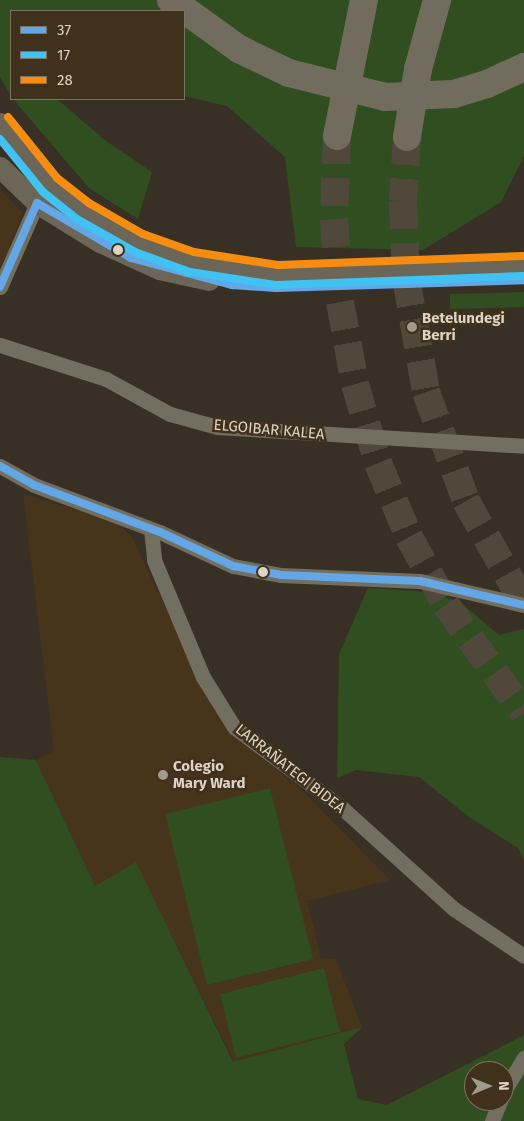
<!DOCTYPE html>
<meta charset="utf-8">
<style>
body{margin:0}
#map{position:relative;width:524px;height:1121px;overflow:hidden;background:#383024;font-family:"Fira Sans",sans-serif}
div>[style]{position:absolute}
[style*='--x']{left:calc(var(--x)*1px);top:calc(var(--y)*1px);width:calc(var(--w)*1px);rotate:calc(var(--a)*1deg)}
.built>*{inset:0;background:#46341b}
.green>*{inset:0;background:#314e20}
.motorway-tunnel>*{height:28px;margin-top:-14px;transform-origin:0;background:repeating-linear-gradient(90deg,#51483c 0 28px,transparent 0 42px)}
.minor>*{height:15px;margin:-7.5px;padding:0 7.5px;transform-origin:7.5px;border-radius:7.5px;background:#726e60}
.secondary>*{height:21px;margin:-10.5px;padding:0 10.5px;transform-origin:10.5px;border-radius:10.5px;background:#6b6657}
.motorway>*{height:28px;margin:-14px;padding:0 14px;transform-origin:14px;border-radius:14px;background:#726c5e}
.motorway-bridge>*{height:28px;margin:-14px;padding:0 14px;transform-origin:14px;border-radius:14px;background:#726c5e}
.bus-1>*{height:8px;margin:-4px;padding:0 4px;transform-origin:4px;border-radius:4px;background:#64a7e7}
.bus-2>*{height:8px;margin:-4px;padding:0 4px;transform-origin:4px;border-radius:4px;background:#40c2f3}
.bus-3>*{height:8px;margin:-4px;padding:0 4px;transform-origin:4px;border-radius:4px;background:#f78d10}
.dots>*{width:14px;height:14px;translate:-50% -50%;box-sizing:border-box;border:2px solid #40311c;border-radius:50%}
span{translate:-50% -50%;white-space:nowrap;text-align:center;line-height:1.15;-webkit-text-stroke:5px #40311c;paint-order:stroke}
.poi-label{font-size:15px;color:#ddd3c7;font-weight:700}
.left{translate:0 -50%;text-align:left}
.street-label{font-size:15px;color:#ddd3c7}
.legend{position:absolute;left:10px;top:10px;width:175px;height:90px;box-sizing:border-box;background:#40311c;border:1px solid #7f7260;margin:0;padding:6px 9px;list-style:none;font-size:15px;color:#ddd3c7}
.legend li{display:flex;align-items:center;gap:10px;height:25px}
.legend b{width:25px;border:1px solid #7f7260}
.north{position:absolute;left:464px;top:1061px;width:50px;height:50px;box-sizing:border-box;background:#40311c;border:1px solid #7f7260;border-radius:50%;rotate:89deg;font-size:14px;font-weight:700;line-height:20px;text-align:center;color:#ddd3c7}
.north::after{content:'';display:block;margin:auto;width:18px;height:22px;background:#a39a8e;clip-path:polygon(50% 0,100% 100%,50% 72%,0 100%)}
</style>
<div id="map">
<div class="built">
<div style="clip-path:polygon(0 190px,23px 213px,0 269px)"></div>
<div style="clip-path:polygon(23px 494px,101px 517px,120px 525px,132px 537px,188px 655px,242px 742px,301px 789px,390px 880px,307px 901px,321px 958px,336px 959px,362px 1027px,234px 1062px,136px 863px,95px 886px,36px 760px,54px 751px)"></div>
</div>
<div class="green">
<div style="clip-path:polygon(0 0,524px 0,524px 156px,501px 202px,423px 250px,296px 247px,285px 157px,227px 106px,184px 96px,184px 11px,11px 11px,11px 96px,0 77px)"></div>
<div style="clip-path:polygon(13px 99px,57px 99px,106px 141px,152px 172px,138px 219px,89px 188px)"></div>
<div style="clip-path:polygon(524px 292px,524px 307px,450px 309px,450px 294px)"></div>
<div style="clip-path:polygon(368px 588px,417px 591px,459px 601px,499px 635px,524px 629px,524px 861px,518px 848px,469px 817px,419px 777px,356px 770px,337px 778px,339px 654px)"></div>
<div style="clip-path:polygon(evenodd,0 757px,36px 760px,95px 886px,136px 862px,233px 1062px,362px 1027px,344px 1044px,358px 1099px,387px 1105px,524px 1035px,524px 1121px,0 1121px,0 757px,474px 1071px,504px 1071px,504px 1101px,474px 1101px,474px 1071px)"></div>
<div style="clip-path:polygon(270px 788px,313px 959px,207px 985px,165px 814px)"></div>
<div style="clip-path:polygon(324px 968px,340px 1032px,236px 1058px,220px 994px)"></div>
</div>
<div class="motorway-tunnel">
<div style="--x:337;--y:136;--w:83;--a:92.1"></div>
<div style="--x:334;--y:219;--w:83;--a:85.9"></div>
<div style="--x:340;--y:302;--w:83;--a:79.6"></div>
<div style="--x:355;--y:384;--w:82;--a:73.8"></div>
<div style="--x:378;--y:463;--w:80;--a:67.3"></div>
<div style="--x:409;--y:537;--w:77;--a:61.4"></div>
<div style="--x:446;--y:605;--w:133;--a:54.2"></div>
<div style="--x:407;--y:137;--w:64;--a:93.6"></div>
<div style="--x:403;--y:201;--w:77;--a:87.8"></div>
<div style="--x:406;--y:278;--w:116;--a:80"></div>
<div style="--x:426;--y:392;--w:116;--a:69.8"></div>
<div style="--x:466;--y:501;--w:118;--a:60.6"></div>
</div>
<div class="minor">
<div style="--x:0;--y:287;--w:92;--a:-66.2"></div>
<div style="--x:0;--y:345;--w:111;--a:17.8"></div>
<div style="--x:106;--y:379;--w:73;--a:28.7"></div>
<div style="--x:170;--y:414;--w:49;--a:15.5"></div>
<div style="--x:217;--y:427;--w:308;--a:3.5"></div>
<div style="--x:0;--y:466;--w:39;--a:29"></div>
<div style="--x:34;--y:485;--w:134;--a:20.5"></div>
<div style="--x:160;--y:532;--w:81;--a:25"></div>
<div style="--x:233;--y:566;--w:49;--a:10.6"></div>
<div style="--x:281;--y:575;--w:139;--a:2.5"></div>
<div style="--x:420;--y:581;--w:107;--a:13"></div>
<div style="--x:151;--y:529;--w:31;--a:84"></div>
<div style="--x:154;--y:560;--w:127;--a:67.3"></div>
<div style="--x:203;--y:677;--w:59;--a:58.2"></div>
<div style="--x:234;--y:727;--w:134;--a:36.8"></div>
<div style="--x:341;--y:807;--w:152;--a:42.1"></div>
<div style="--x:454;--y:909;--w:84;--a:33.9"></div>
<div style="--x:504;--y:1091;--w:39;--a:-59"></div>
<div style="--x:492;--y:1121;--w:22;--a:-68"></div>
</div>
<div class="secondary">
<div style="--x:0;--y:123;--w:80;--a:51.1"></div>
<div style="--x:50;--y:185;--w:42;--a:38.2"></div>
<div style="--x:83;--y:211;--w:64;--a:29.7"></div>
<div style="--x:139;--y:243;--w:56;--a:19.7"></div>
<div style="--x:192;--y:262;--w:86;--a:8.7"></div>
<div style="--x:277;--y:275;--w:247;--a:-2.1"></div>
<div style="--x:0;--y:167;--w:52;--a:44.2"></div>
<div style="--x:37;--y:203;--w:74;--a:31.8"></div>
<div style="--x:100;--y:242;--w:65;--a:24.6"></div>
<div style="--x:159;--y:269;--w:51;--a:12.4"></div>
</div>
<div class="motorway">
<div style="--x:171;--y:0;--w:84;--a:35.8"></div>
<div style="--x:239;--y:49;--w:55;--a:25.6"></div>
<div style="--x:487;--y:84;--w:41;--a:-24.7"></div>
<div style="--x:337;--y:136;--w:139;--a:-78.8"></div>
<div style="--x:407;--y:137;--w:69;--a:-80.8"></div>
<div style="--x:418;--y:69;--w:72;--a:-74.6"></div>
</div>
<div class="motorway-bridge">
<div style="--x:289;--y:73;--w:99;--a:14"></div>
<div style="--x:385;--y:97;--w:69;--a:-2.5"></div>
<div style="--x:454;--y:94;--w:34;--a:-17"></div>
</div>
<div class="bus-1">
<div style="--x:0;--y:287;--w:92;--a:-66.2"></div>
<div style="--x:37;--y:203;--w:109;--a:30.3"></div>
<div style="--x:131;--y:258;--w:105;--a:15"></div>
<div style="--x:232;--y:285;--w:44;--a:3.9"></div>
<div style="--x:276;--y:288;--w:248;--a:-1.8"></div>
<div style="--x:0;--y:466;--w:39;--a:29"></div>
<div style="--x:34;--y:485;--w:134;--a:20.5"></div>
<div style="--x:160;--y:532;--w:81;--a:25"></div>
<div style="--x:233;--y:566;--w:49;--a:10.6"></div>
<div style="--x:281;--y:575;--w:139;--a:2.5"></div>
<div style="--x:420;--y:581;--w:107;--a:13"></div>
</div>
<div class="bus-2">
<div style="--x:0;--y:139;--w:68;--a:50.9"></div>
<div style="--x:43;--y:192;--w:43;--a:38.5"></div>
<div style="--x:77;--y:219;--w:67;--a:29.6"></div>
<div style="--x:135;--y:252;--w:59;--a:20"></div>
<div style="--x:190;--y:272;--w:87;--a:8.6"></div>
<div style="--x:276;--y:285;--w:248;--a:-2.1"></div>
</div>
<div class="bus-3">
<div style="--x:8;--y:117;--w:78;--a:51.2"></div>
<div style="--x:57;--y:178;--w:41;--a:38"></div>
<div style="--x:89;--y:203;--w:62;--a:29.9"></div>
<div style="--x:143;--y:234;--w:54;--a:19.4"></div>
<div style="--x:194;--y:252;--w:85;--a:8.8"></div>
<div style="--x:278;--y:265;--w:246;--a:-2.1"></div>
</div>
<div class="dots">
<div style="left:118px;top:250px;background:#ddd3c7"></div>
<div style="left:412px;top:327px;background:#a39a8e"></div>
<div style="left:263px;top:572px;background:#ddd3c7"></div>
<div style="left:163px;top:775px;background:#a39a8e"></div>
</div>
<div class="poi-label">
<span class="left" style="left:422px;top:327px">Betelundegi<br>Berri</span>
<span class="left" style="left:173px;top:775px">Colegio<br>Mary Ward</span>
</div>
<div class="street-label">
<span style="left:269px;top:430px;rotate:5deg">ELGOIBAR KALEA</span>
<span style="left:290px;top:769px;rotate:38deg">LARRAÑATEGI BIDEA</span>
</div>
<ul class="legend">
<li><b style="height:6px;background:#64a7e7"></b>37</li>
<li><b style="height:6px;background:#40c2f3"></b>17</li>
<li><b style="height:6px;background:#f78d10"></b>28</li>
</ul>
<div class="north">N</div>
</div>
